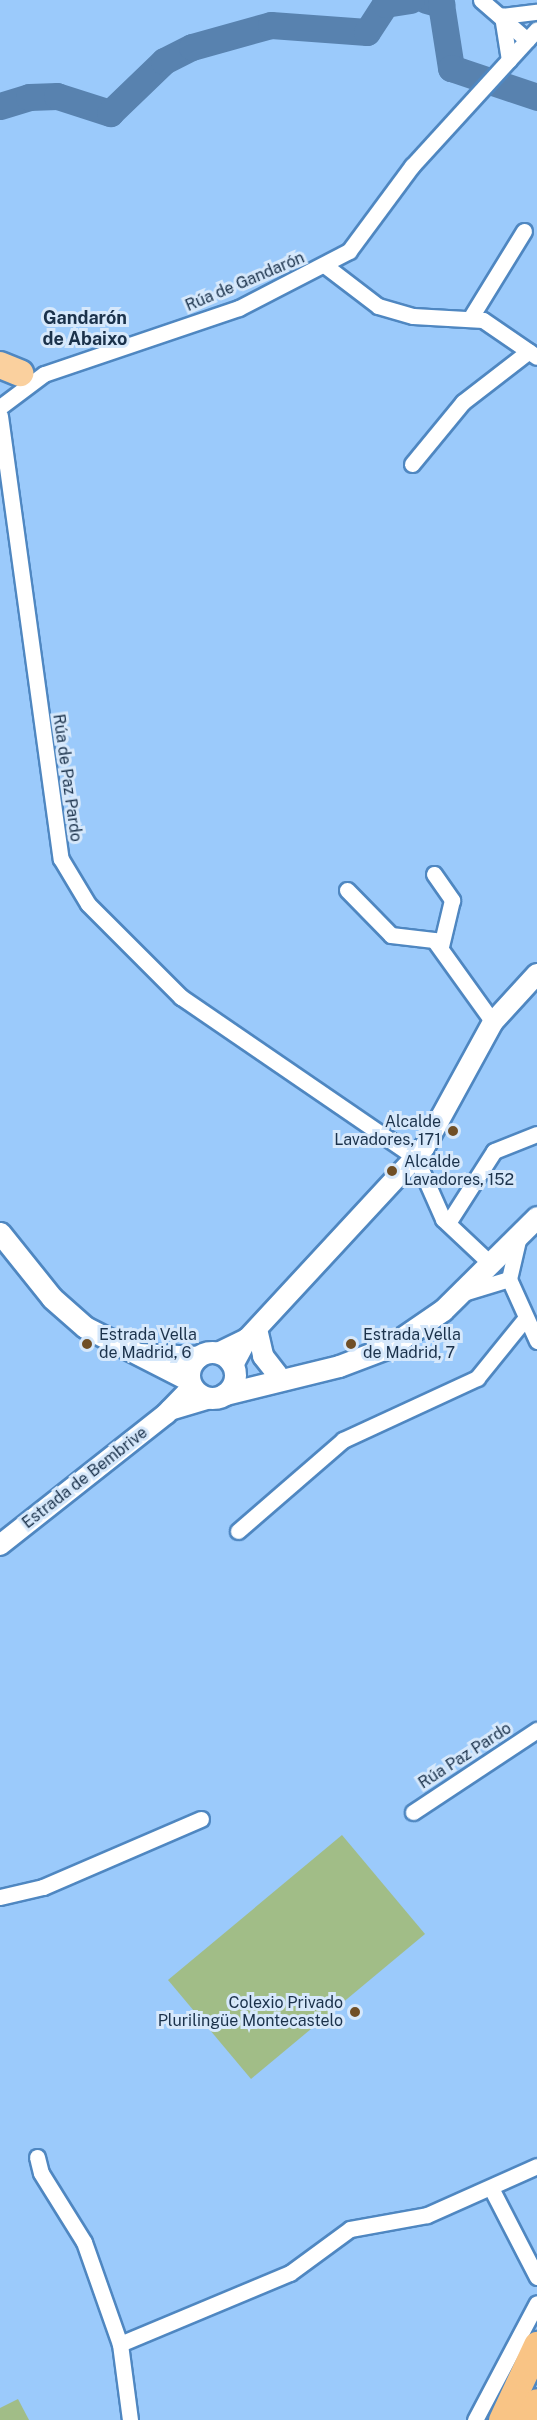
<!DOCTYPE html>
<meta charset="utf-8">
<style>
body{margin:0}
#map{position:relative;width:537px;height:2420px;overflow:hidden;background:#9bcafb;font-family:"Public Sans",sans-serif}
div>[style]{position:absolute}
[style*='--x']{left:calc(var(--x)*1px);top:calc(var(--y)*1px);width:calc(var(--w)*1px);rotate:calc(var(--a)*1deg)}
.green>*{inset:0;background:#a1bd87}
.river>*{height:27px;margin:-13.5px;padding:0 13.5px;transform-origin:13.5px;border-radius:13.5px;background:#5882af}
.roads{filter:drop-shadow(2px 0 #4f87c1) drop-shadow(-2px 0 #4f87c1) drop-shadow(0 2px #4f87c1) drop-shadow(0 -2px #4f87c1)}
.minor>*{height:15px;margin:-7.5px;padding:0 7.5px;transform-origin:7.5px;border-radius:7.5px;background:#fff}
.tertiary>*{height:20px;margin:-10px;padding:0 10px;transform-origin:10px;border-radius:10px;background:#fff}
.secondary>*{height:21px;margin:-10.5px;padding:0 10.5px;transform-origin:10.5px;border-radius:10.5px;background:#fff}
.secondary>.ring{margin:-10.5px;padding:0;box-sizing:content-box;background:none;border:21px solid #fff;border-radius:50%}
.trunk>*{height:26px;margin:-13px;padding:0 13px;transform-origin:13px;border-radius:13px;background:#fad09e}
.motorway>*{height:27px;margin:-13.5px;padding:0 13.5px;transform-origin:13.5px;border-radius:13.5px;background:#f9c485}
.dots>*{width:16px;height:16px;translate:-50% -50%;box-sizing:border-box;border:3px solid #d6e8fb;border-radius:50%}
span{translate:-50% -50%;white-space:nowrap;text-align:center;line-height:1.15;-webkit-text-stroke:6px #d6e8fb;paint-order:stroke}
.street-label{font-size:16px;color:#1b324b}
.poi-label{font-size:16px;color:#1b324b}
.right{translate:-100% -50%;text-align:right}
.left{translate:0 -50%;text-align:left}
.neighbourhood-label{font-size:18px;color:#1b324b;font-weight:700}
</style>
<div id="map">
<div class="green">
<div style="clip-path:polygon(342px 1835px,425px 1934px,251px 2079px,168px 1980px)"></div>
<div style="clip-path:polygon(18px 2399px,29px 2420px,0 2420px,0 2408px)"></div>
</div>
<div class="river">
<div style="--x:426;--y:0;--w:16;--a:15"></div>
<div style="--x:441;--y:4;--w:65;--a:81.1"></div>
<div style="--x:451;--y:68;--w:91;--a:18.6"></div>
<div style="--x:0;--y:106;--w:30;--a:-17"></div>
<div style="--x:29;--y:97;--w:28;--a:-2"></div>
<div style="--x:57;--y:96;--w:56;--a:17.8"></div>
<div style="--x:110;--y:113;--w:75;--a:-43.9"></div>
<div style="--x:164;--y:61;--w:31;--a:-27"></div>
<div style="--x:192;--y:47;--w:82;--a:-15.6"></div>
<div style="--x:271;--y:25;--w:96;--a:4.2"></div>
<div style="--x:367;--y:32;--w:33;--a:-57"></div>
<div style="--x:385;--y:4;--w:26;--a:-9"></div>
</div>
<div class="roads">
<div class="minor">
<div style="--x:481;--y:0;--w:61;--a:41"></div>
<div style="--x:509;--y:60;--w:45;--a:-99"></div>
<div style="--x:502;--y:16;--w:35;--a:-7"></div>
<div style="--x:327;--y:267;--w:64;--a:37.4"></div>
<div style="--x:378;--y:306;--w:36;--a:16"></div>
<div style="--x:413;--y:316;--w:70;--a:3.3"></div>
<div style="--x:483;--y:320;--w:65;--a:34.4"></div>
<div style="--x:471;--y:317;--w:101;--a:-58.4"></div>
<div style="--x:0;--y:407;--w:55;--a:-36.9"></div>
<div style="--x:44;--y:374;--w:206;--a:-18.7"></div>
<div style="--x:239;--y:308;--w:124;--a:-27.4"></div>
<div style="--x:349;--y:251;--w:106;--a:-53.5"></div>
<div style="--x:412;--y:166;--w:185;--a:-47.6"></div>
<div style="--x:0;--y:416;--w:447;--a:82.2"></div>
<div style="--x:61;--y:859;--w:52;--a:59"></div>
<div style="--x:88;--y:904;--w:132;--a:45"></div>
<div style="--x:181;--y:997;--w:285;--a:34.4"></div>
<div style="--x:416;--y:1158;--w:67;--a:66.1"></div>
<div style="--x:443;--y:1219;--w:66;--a:43.2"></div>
<div style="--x:412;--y:464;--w:80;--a:-50.6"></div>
<div style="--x:463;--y:402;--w:83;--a:-37.7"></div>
<div style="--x:434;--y:874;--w:32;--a:55"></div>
<div style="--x:452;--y:900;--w:47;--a:103.4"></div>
<div style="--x:347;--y:890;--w:63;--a:45.6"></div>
<div style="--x:391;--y:935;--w:43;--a:6.6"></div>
<div style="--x:434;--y:940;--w:101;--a:54.3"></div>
<div style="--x:448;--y:1223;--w:85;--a:-57.4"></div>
<div style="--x:494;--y:1151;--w:46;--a:-21.6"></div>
<div style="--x:509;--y:1279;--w:68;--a:65.7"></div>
<div style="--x:463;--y:1293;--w:48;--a:-16.9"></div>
<div style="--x:509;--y:1279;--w:44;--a:-76.9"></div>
<div style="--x:238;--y:1531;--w:139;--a:-40.9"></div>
<div style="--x:343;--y:1440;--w:148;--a:-24.8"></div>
<div style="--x:477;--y:1378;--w:75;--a:-51"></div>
<div style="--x:413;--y:1812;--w:149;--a:-33.5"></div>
<div style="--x:0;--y:1897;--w:44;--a:-13.1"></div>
<div style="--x:43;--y:1887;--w:172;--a:-23.3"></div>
<div style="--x:37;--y:2157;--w:16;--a:76"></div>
<div style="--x:41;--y:2173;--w:81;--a:58.1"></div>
<div style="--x:84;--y:2242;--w:108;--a:70.6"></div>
<div style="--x:120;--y:2344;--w:77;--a:82.5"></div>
<div style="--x:492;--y:2190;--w:98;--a:62.7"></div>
<div style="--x:120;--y:2344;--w:184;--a:-22.7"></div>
<div style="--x:290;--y:2273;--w:74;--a:-36.3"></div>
<div style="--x:350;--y:2229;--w:78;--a:-10.3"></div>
<div style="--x:427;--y:2215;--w:120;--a:-24"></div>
<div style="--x:475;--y:2420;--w:132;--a:-62.1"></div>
</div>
<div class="tertiary">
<div style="--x:257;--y:1329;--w:28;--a:77"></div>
<div style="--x:263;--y:1356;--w:23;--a:52"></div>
<div style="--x:218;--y:1353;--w:32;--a:-26"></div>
<div style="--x:233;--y:1365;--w:30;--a:-62"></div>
<div style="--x:247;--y:1339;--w:260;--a:-47.2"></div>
<div style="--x:424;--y:1148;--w:144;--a:-61.3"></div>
<div style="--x:493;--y:1022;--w:65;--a:-47.5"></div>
<div style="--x:170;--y:1410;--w:42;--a:-16.7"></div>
<div style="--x:0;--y:1545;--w:211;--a:-38.3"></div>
<div style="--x:166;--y:1414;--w:37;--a:-46"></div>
</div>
<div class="secondary">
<div style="--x:0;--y:1233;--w:83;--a:51.3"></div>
<div style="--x:52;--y:1298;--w:44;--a:41.3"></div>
<div style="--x:85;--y:1327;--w:117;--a:27"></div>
<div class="ring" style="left:189px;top:1352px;width:25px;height:25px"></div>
<div style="--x:139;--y:1354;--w:59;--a:2.9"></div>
<div style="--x:225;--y:1394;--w:117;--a:-13.8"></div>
<div style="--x:339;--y:1366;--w:53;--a:-20.8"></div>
<div style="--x:389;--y:1347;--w:65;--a:-34.4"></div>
<div style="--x:443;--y:1310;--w:132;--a:-44.7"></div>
</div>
<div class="trunk">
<div style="--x:0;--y:365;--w:22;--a:22"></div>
</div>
<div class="motorway">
<div style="--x:502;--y:2420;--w:83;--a:-65"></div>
<div style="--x:528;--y:2420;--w:20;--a:-63"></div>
</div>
</div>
<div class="dots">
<div style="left:453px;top:1131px;background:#704f26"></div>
<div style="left:392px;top:1171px;background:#704f26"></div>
<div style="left:87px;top:1344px;background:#704f26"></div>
<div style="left:351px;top:1344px;background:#704f26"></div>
<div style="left:355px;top:2012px;background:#704f26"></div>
</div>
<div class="street-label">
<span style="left:245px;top:282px;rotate:-23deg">Rúa de Gandarón</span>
<span style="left:67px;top:778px;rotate:82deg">Rúa de Paz Pardo</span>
<span style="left:85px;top:1478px;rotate:-38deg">Estrada de Bembrive</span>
<span style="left:465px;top:1756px;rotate:-33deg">Rúa Paz Pardo</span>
</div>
<div class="poi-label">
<span class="right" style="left:441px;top:1131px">Alcalde<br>Lavadores, 171</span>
<span class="left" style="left:404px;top:1171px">Alcalde<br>Lavadores, 152</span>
<span class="left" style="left:99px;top:1344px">Estrada Vella<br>de Madrid, 6</span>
<span class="left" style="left:363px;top:1344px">Estrada Vella<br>de Madrid, 7</span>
<span class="right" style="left:343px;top:2012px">Colexio Privado<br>Plurilingüe Montecastelo</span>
</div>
<div class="neighbourhood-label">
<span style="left:85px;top:329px">Gandarón<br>de Abaixo</span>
</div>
</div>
